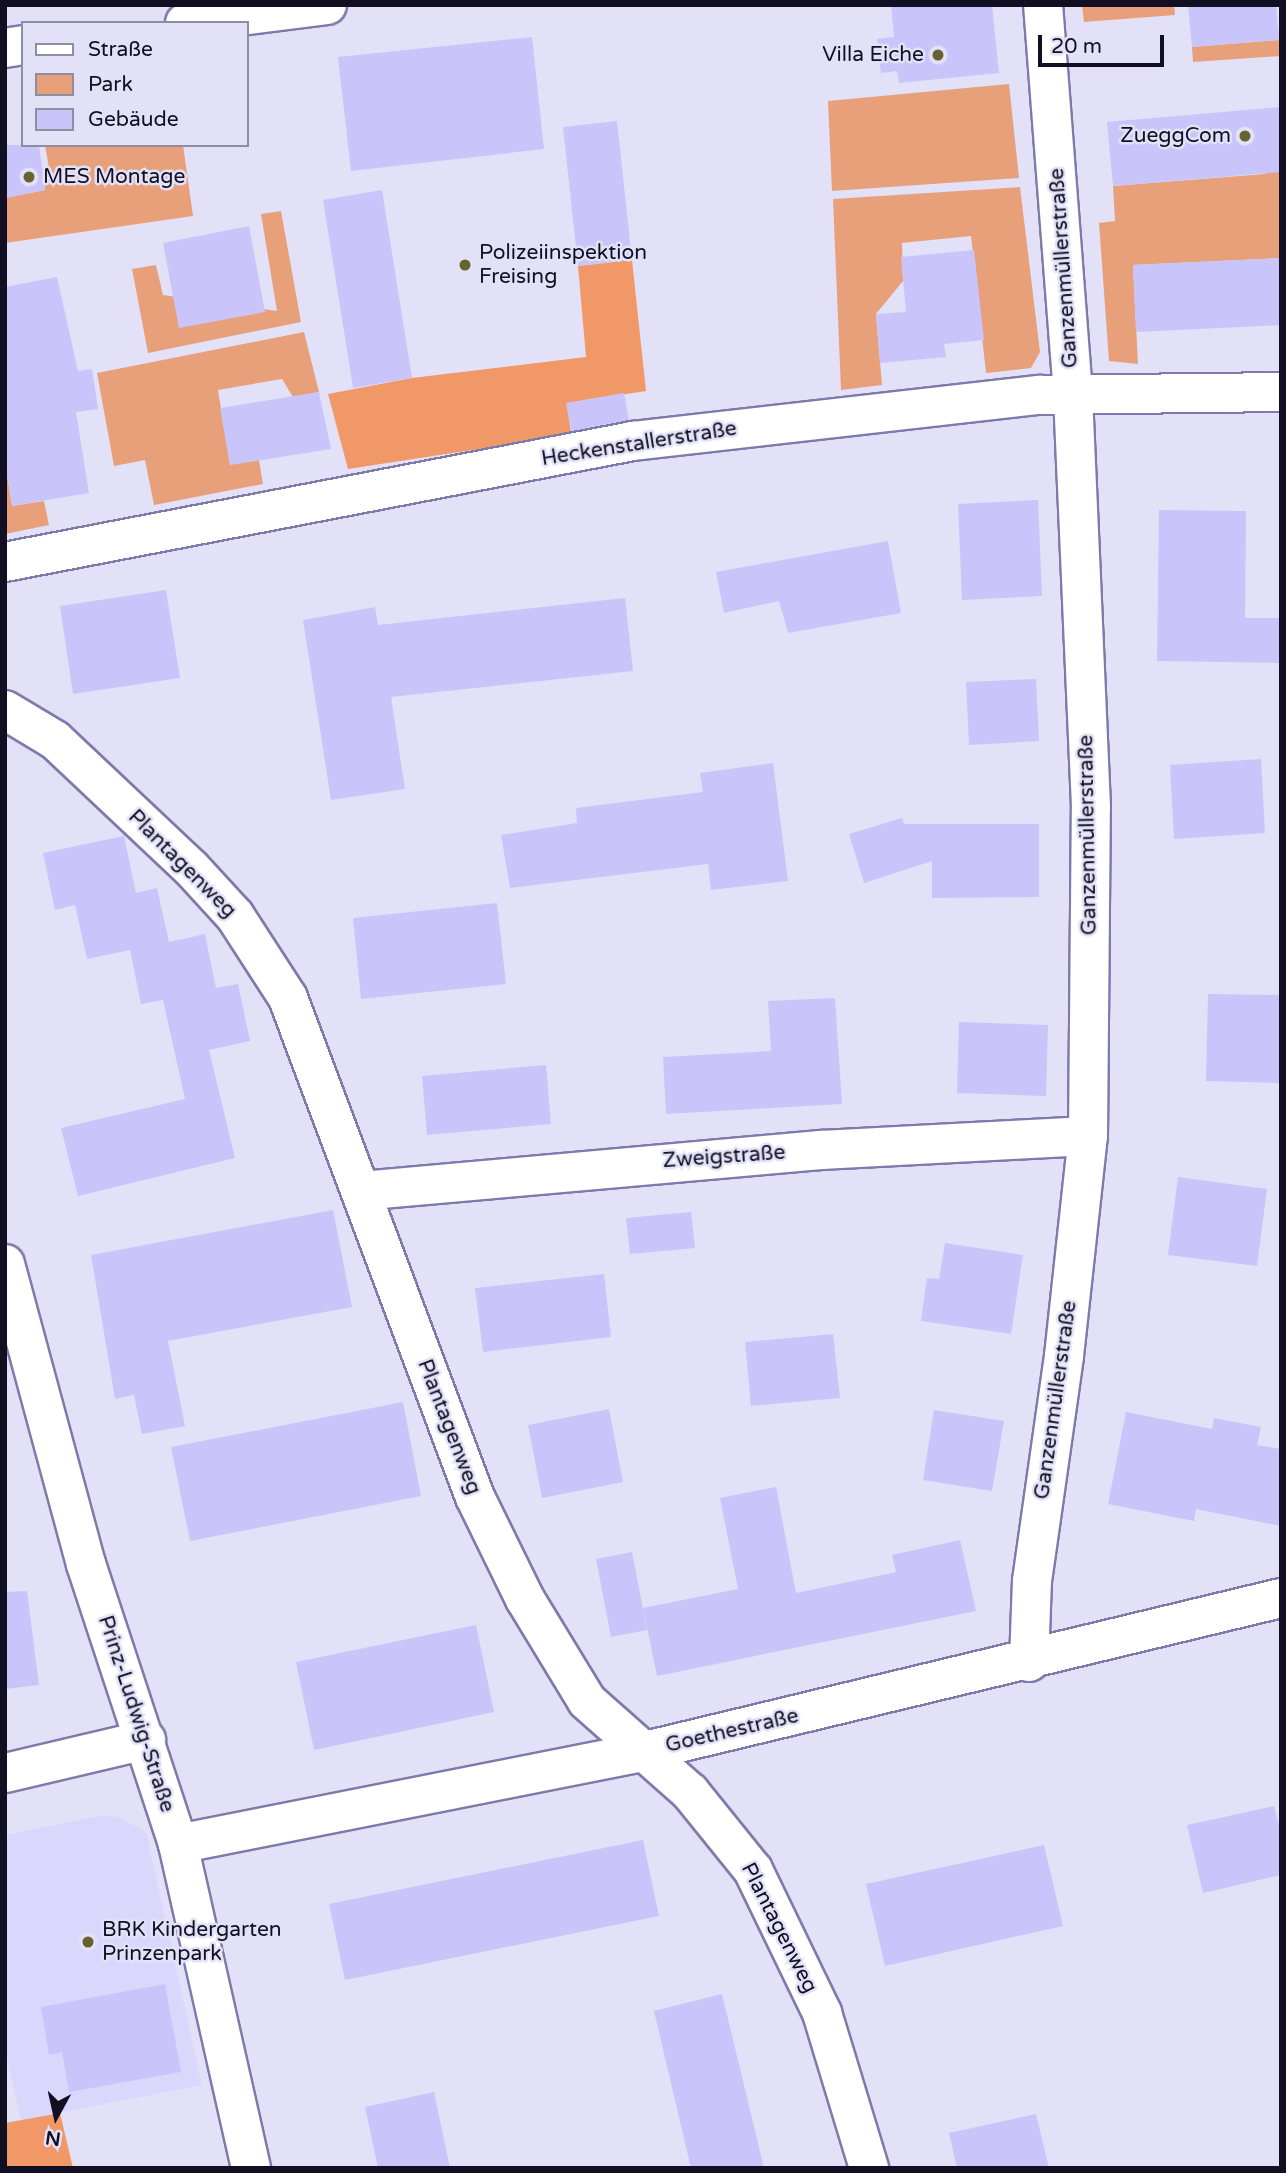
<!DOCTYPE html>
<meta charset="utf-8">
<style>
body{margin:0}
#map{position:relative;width:1286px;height:2173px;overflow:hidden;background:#e2e1f7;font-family:"Varela Round",sans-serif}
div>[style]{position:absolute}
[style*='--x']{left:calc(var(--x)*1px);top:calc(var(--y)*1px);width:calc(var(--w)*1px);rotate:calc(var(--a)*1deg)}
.built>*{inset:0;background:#dad7fc}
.green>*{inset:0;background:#e8a07b}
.forest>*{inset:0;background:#f19869}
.building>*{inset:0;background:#c9c5fa}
.roads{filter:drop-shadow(2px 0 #7e7aab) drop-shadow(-2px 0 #7e7aab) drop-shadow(0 2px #7e7aab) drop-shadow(0 -2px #7e7aab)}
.minor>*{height:38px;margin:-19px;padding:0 19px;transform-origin:19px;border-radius:19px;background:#fff}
.major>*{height:38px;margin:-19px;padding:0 19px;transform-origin:19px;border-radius:19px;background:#fff}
.dots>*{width:19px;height:19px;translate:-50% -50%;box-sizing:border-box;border:4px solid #e2e1f7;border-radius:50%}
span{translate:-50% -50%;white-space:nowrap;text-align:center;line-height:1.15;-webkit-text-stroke:5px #e2e1f7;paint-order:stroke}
.poi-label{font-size:21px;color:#110f21}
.right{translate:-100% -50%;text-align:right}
.left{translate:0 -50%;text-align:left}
.street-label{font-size:21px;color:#110f21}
.frame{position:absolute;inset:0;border:7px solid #110f21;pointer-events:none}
.legend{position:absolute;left:21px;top:21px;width:228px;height:126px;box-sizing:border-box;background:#e2e1f7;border:2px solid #8e8da1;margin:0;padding:9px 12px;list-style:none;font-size:21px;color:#110f21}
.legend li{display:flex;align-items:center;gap:14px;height:35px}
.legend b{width:35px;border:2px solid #8e8da1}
.north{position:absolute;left:21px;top:2082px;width:70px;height:70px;-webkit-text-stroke:5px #e2e1f7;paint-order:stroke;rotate:188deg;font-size:19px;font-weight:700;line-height:28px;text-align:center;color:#110f21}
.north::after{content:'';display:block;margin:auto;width:24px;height:32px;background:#110f21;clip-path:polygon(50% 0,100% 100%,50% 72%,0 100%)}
.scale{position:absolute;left:1038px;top:35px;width:126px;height:32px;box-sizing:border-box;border:4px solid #110f21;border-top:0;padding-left:9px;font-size:21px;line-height:24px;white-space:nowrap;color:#110f21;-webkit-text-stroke:5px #e2e1f7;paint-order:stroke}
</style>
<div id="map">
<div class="built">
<div style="clip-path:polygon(104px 1815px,119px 1817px,146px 1832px,202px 2085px,21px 2120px,5px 2049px,5px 1835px)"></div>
</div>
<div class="green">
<div style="clip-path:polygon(1082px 5px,1174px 5px,1175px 15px,1084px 22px)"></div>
<div style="clip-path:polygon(1278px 27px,1281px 56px,1193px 62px,1192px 47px,1279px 40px)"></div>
<div style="clip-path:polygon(1009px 84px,1019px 178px,832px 191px,828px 101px)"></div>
<div style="clip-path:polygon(1281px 144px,1281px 258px,1133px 265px,1138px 364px,1109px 361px,1099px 223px,1115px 221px,1113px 186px,1265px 174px)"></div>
<div style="clip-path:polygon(45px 145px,183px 145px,193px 216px,5px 243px,5px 198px,45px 190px,42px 169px,49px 168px)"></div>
<div style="clip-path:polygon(1020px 187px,1040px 352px,1031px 368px,986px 373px,971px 236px,902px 243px,903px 281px,876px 314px,882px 385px,841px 390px,833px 199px)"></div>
<div style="clip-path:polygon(281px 211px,301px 322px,148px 353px,132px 269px,156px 265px,163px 295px,277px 311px,261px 214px)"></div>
<div style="clip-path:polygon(304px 332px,319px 392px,293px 397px,282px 379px,218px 390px,230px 464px,259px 460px,263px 484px,154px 505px,145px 460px,114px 466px,97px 373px)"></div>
<div style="clip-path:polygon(5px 462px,12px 506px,44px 501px,49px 525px,5px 534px)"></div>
</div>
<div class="forest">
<div style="clip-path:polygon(632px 260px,646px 391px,567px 403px,571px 435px,348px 469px,328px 394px,412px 378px,586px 357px,578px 266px)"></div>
<div style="clip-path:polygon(60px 2113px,73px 2168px,5px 2168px,5px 2123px)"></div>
</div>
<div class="building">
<div style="clip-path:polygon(891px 5px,992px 5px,999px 73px,899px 83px,897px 71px,881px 73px,877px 39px,894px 37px)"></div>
<div style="clip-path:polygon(1188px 5px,1276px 5px,1279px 40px,1192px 47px)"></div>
<div style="clip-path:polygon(532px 37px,544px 149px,351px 171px,338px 57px)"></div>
<div style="clip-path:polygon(1281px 107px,1281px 172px,1113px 186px,1107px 122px)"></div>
<div style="clip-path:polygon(617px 121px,632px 260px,578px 266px,563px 127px)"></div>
<div style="clip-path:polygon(5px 145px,39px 145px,45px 190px,5px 198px)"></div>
<div style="clip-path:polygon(382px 190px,412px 378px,353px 388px,323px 200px)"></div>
<div style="clip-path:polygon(249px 226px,265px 312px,179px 328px,163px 243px)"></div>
<div style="clip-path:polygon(974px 250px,984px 340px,944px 344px,946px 357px,880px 363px,876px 314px,906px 312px,901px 257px)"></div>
<div style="clip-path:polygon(1281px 258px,1281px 325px,1136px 332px,1133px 265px)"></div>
<div style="clip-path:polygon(57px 277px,78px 371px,92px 369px,98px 409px,76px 412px,89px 493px,12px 506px,5px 462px,5px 287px)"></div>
<div style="clip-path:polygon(319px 392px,331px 449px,230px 465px,220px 408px)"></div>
<div style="clip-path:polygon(624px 393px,629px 420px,571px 431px,566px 403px)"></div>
<div style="clip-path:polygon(1038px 500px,1042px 596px,962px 600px,958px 504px)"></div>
<div style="clip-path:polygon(1159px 510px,1246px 511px,1245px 618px,1281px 618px,1281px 663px,1157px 661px)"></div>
<div style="clip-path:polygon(888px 541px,901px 613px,788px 633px,779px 601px,724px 613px,716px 572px)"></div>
<div style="clip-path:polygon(166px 590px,180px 678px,73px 694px,60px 606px)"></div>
<div style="clip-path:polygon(625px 598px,633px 671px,391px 697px,405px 789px,331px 800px,303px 620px,375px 607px,378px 625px)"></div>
<div style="clip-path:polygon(1036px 679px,1039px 741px,969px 745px,966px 682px)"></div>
<div style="clip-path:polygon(1261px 759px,1265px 833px,1174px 839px,1170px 765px)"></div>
<div style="clip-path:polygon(773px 763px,788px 881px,711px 890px,708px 864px,510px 888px,501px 835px,577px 823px,576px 808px,703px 792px,700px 773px)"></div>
<div style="clip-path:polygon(902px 818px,904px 824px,1039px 824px,1039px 897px,932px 898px,932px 861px,864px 883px,849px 834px)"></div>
<div style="clip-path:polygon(124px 836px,136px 893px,157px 888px,169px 942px,205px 934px,216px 988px,238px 984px,250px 1041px,209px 1050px,235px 1158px,78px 1196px,61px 1128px,185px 1099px,163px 1000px,141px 1004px,130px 950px,87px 959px,75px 905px,55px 910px,43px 853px)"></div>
<div style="clip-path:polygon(497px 903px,506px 984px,361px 999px,353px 918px)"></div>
<div style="clip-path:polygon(1208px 994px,1281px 995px,1281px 1083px,1206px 1081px)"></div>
<div style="clip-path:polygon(835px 998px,842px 1104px,666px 1114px,663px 1057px,771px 1051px,768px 1001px)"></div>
<div style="clip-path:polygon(959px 1022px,1048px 1025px,1046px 1096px,957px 1093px)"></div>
<div style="clip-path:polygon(546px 1065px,551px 1124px,427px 1135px,422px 1076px)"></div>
<div style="clip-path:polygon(1178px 1177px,1267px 1189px,1257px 1266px,1168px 1255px)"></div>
<div style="clip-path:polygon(333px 1210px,352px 1307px,168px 1341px,185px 1426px,142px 1434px,134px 1395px,115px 1399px,91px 1255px)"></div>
<div style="clip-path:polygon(691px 1212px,695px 1248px,630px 1254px,626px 1218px)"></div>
<div style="clip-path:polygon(945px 1243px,1023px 1255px,1011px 1334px,921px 1321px,927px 1278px,939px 1279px)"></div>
<div style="clip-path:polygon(604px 1274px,611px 1337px,483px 1352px,475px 1288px)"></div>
<div style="clip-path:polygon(833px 1334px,840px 1398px,751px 1406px,745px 1342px)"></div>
<div style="clip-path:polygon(403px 1402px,421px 1496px,190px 1541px,171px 1447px)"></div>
<div style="clip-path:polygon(609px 1409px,623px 1482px,542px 1498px,528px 1425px)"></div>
<div style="clip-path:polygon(934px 1410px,1004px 1421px,992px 1491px,923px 1480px)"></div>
<div style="clip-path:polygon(1126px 1412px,1212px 1429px,1214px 1418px,1261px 1427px,1257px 1445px,1281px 1449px,1281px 1526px,1196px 1509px,1194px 1521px,1108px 1504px)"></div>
<div style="clip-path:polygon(776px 1487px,796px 1593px,896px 1572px,892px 1555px,960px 1540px,976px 1611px,657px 1676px,643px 1608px,738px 1589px,720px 1498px)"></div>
<div style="clip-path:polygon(632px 1552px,647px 1630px,611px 1637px,596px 1559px)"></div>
<div style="clip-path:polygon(27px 1591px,39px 1685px,5px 1689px,5px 1592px)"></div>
<div style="clip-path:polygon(476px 1625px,494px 1712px,314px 1750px,296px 1662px)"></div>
<div style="clip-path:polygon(1274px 1806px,1281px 1833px,1281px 1875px,1203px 1893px,1187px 1825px)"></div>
<div style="clip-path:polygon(643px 1840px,659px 1916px,345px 1980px,329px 1904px)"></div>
<div style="clip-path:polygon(1044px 1845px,1063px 1926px,885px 1966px,866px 1884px)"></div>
<div style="clip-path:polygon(165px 1984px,181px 2072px,69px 2092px,62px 2052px,49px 2055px,41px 2007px)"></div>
<div style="clip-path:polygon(722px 1994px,764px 2168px,691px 2168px,654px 2011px)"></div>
<div style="clip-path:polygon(434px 2092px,450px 2168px,378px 2168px,365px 2107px)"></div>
<div style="clip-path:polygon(1036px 2114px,1049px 2168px,957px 2168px,949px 2133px)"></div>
</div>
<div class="roads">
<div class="minor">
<div style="--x:5;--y:562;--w:640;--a:-10.91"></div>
<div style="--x:633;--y:441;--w:409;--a:-6.5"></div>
<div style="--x:1039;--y:395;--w:242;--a:-0.7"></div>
<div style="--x:5;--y:710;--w:58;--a:31"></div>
<div style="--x:55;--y:740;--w:187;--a:43.3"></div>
<div style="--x:191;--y:868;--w:65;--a:47.5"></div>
<div style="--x:235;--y:916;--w:98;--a:57.1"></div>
<div style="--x:288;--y:998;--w:533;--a:69.46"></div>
<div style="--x:475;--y:1497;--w:114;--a:63.9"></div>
<div style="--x:525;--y:1599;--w:119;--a:58.7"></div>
<div style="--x:587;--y:1701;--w:137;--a:41.5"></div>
<div style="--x:690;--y:1792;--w:100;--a:51.1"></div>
<div style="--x:753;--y:1870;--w:159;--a:64.2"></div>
<div style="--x:822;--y:2013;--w:162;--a:73.1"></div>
<div style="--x:361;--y:1191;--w:462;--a:-5.1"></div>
<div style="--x:821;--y:1150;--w:267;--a:-3"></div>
<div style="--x:5;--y:1264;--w:311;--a:74.9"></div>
<div style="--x:86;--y:1564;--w:295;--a:71.8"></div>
<div style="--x:178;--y:1844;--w:332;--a:77.3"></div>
<div style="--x:1029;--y:1662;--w:81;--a:-87.9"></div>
<div style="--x:1032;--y:1581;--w:227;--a:-81.9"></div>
<div style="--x:1064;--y:1356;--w:221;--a:-83.8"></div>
<div style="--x:1088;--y:1136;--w:329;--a:-89.5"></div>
<div style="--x:1091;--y:807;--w:413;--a:-92.5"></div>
<div style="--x:1073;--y:394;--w:390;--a:-94.4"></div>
<div style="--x:5;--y:1773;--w:145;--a:-13.2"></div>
<div style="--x:178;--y:1844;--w:472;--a:-11.2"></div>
<div style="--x:641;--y:1752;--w:658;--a:-13.53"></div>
</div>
<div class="major">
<div style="--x:185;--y:23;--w:143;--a:-7.2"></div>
<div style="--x:5;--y:48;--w:18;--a:-9"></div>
</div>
</div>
<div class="dots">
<div style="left:938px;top:55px;background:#656431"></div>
<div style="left:1245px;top:136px;background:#656431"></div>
<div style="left:29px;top:177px;background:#656431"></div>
<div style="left:465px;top:265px;background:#656431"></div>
<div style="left:88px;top:1942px;background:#656431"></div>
</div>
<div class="poi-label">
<span class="right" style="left:924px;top:55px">Villa Eiche</span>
<span class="right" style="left:1231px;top:136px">ZueggCom</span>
<span class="left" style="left:43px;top:177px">MES Montage</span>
<span class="left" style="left:479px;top:265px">Polizeiinspektion<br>Freising</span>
<span class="left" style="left:102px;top:1942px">BRK Kindergarten<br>Prinzenpark</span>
</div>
<div class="street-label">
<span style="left:1064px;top:268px;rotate:-94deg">Ganzenmüllerstraße</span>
<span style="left:639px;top:444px;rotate:-9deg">Heckenstallerstraße</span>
<span style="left:1088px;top:835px;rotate:-91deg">Ganzenmüllerstraße</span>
<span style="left:182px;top:864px;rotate:45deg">Plantagenweg</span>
<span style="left:724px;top:1157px;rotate:-4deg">Zweigstraße</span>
<span style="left:1056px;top:1400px;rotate:-82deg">Ganzenmüllerstraße</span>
<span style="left:449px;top:1427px;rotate:69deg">Plantagenweg</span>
<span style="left:136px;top:1714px;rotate:72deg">Prinz-Ludwig-Straße</span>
<span style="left:732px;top:1731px;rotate:-13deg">Goethestraße</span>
<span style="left:779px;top:1928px;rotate:63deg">Plantagenweg</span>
</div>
<div class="frame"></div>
<ul class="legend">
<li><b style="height:9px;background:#fff"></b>Straße</li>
<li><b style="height:19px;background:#e8a07b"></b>Park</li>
<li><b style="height:19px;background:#c9c5fa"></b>Gebäude</li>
</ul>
<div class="north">N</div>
<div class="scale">20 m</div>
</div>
